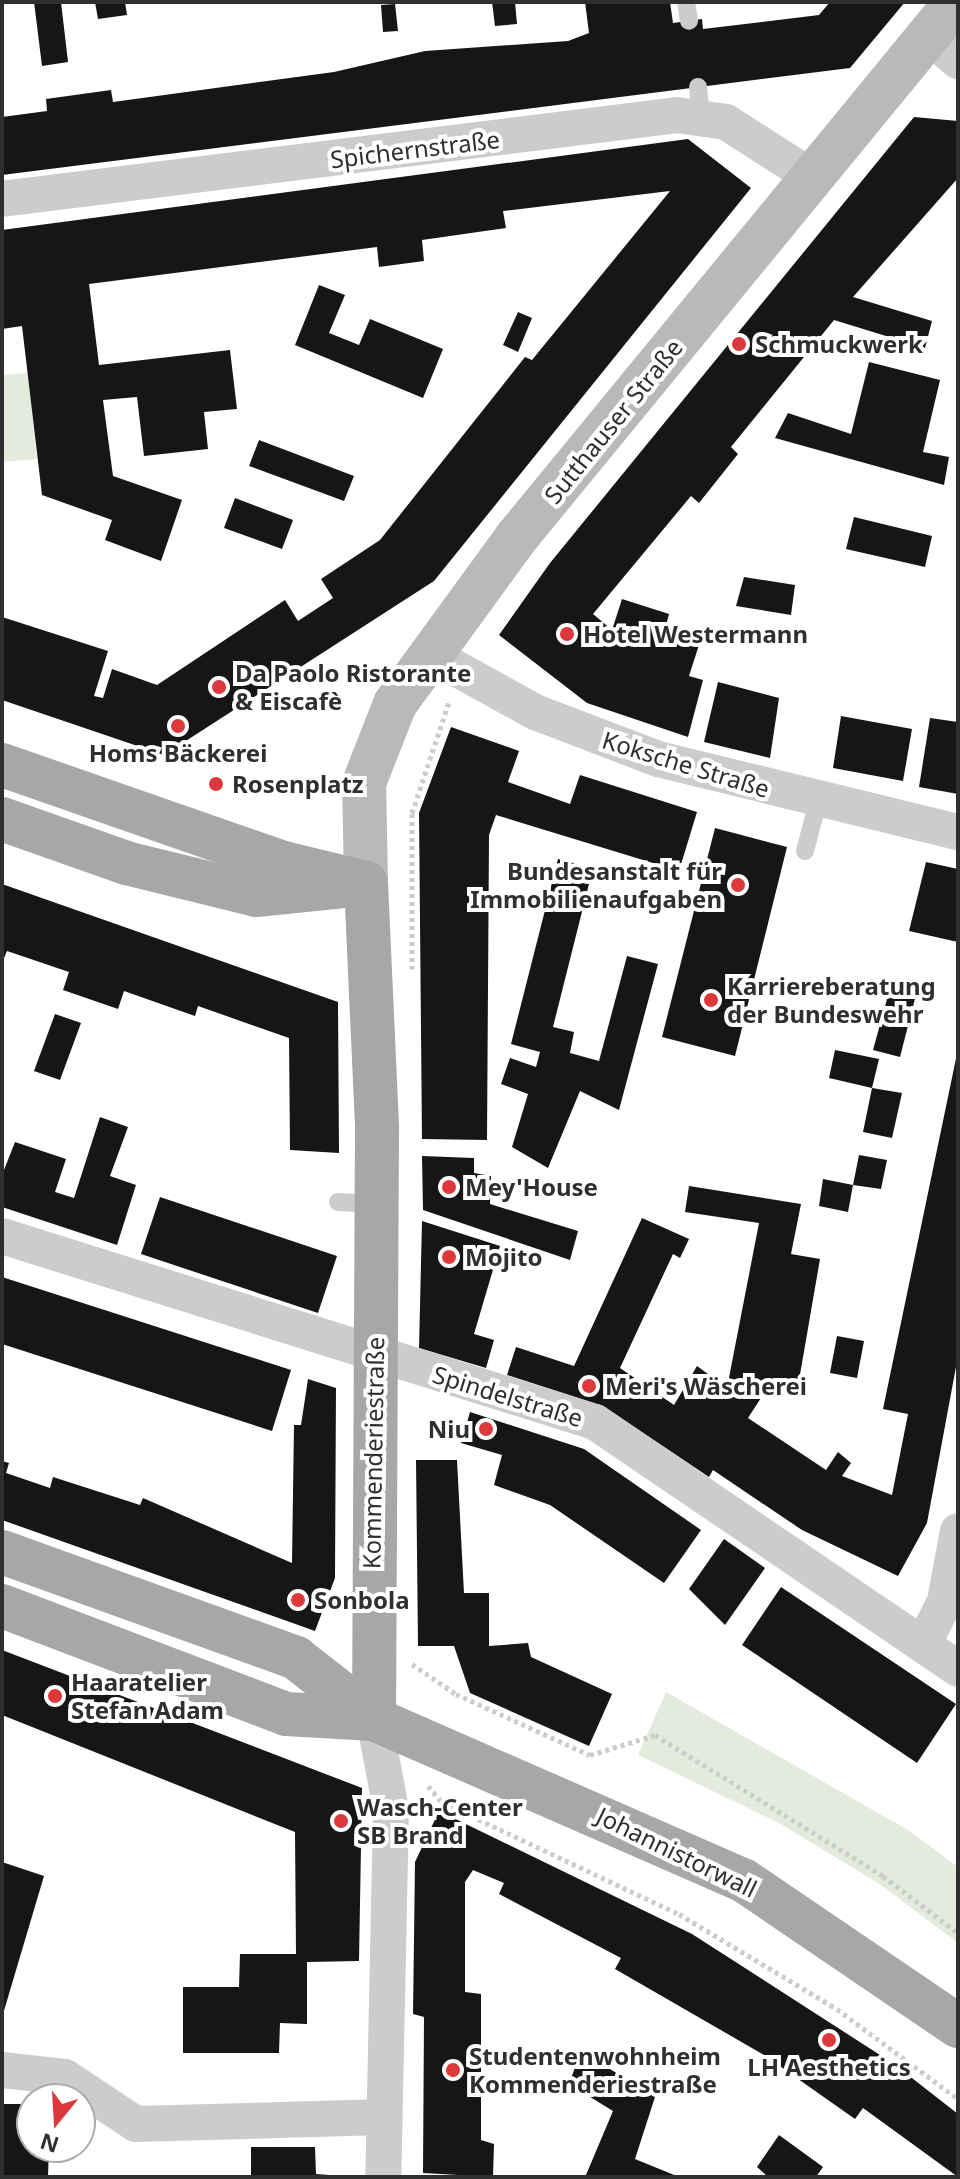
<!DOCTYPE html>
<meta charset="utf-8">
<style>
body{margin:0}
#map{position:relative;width:960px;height:2179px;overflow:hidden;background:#fff;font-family:"Noto Sans",sans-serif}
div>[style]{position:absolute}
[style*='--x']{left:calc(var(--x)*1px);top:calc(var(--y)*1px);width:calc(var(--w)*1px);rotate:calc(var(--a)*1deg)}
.green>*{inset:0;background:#e4ebdd}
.building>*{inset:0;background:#161616}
.path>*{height:5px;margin-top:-2.5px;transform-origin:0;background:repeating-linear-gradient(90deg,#ccc 0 4px,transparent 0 8px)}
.lane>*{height:18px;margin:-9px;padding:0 9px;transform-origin:9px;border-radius:9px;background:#ccc}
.street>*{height:36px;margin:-18px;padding:0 18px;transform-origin:18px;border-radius:18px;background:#ccc}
.secondary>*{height:44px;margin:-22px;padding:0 22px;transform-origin:22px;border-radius:22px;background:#b9b9b9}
.primary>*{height:44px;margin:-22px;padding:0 22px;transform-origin:22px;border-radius:22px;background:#a7a7a7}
.dots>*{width:22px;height:22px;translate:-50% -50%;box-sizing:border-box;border:4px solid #fff;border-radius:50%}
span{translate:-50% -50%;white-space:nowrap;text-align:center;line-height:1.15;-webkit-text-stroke:8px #fff;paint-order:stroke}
.street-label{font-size:24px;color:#2f2f2f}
.poi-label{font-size:24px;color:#2f2f2f;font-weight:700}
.left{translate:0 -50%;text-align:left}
.right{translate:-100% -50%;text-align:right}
.frame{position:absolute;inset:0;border:4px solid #2f2f2f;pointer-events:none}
.north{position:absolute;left:16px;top:2083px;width:80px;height:80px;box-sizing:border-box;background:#fff;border:2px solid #acacac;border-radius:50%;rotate:198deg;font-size:22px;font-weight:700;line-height:32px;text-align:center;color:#2f2f2f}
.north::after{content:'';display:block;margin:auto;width:28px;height:36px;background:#dd393c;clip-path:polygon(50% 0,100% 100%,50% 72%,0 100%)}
</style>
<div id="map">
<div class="green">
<div style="clip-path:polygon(28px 373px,37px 459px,2px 462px,2px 375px)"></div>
<div style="clip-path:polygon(666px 1692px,908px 1830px,958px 1867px,958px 1943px,881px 1885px,779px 1823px,638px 1755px)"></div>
</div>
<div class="building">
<div style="clip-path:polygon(34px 2px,61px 2px,68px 62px,42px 66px)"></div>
<div style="clip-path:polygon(95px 2px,125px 2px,127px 15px,98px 19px)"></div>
<div style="clip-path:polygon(492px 2px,515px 2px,517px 24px,495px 26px)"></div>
<div style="clip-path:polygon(585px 2px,670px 2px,673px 23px,702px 19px,703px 29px,819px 15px,830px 2px,905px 2px,850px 68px,2px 175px,2px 117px,47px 111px,46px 99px,111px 90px,113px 102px,334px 72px,425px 51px,568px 41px,589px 33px)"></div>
<div style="clip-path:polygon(395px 4px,398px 31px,383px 32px,381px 5px)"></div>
<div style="clip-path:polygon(914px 117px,958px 121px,958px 178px,853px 297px,932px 321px,925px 348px,834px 320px,731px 447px,738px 454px,699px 503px,691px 496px,593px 614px,612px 630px,622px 599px,669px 614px,665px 629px,699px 645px,689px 676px,703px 680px,688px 737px,587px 703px,499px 635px,550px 563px)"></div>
<div style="clip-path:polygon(688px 139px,751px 188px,434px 581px,164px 755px,2px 700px,2px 617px,108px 651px,94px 696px,103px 698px,112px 669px,157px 685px,285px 600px,298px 621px,333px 598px,321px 579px,380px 540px,525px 357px,532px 360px,670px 191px,503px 211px,506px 228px,422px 240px,424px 261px,379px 267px,377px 247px,89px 284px,99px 365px,230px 350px,237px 409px,204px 412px,208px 449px,144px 456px,137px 397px,103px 400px,113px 476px,182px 500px,161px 561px,105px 540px,112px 520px,42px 495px,22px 326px,2px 329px,2px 230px)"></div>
<div style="clip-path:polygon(319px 285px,345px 295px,329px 333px,359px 345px,370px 319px,443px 349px,423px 398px,295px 345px)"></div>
<div style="clip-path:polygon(518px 312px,532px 318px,518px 352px,503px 345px)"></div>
<div style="clip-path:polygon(869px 362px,940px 380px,923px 452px,949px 457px,944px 485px,775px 438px,788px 413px,851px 434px)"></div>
<div style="clip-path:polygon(259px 440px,354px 476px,344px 501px,249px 466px)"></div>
<div style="clip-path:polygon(235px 498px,293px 520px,282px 549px,224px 528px)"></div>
<div style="clip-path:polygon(854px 517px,932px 536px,925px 567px,846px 549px)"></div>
<div style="clip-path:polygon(744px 577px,795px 585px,791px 615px,736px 606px)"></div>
<div style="clip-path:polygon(718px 682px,779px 698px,770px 758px,704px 742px)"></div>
<div style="clip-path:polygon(841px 716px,912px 729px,903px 781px,833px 768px)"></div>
<div style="clip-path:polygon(930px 718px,958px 722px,958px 794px,919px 787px)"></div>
<div style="clip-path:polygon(451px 727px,519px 751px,508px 782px,570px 804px,580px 775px,697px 812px,679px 871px,496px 815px,489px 835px,487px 1140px,422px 1139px,419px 813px)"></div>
<div style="clip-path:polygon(715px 828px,787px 847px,735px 1056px,662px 1037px)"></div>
<div style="clip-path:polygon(558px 859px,593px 868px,553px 1027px,574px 1032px,570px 1053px,599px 1061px,627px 956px,658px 964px,619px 1110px,580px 1091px,548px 1168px,512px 1147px,528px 1094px,501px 1084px,510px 1058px,536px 1067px,540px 1052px,511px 1044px)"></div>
<div style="clip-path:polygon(926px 862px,958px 869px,958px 942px,909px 931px)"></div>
<div style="clip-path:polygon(2px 884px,338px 1002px,339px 1153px,290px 1150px,289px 1038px,198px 1006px,195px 1016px,124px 991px,118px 1009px,63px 990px,69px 972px,7px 951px,2px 963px)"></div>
<div style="clip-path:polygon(892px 981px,918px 987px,900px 1057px,873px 1050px)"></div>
<div style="clip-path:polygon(55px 1014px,81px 1023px,60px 1080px,34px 1071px)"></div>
<div style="clip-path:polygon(958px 1049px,958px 1356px,927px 1523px,898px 1576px,802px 1530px,713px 1470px,709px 1477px,603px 1406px,507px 1375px,516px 1347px,574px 1366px,642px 1218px,689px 1239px,680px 1258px,673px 1254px,620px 1368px,674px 1405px,697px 1366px,727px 1388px,759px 1223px,685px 1212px,689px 1186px,801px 1204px,791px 1254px,820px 1259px,797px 1392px,768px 1387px,748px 1418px,826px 1470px,838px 1452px,851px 1463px,842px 1476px,892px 1495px,908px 1414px,883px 1409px)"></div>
<div style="clip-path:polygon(835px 1050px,879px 1059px,872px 1088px,829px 1078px)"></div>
<div style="clip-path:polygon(872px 1088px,902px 1093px,892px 1138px,863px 1132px)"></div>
<div style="clip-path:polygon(100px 1117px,128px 1127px,110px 1176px,136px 1185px,117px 1245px,2px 1207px,2px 1175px,15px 1142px,66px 1159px,55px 1192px,74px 1198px)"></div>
<div style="clip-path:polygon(859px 1155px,887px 1160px,881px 1189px,853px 1185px)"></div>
<div style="clip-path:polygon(422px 1156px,474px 1158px,474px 1173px,491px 1176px,490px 1204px,578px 1231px,570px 1260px,423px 1210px)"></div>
<div style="clip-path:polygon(823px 1179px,853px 1185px,848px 1212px,819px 1206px)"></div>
<div style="clip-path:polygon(160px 1197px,337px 1256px,318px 1313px,141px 1254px)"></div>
<div style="clip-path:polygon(422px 1221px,500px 1246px,474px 1334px,494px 1340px,486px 1368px,419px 1348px)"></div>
<div style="clip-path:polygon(2px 1277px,291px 1370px,272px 1431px,2px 1344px)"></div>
<div style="clip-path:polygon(837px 1336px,864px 1341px,857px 1378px,830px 1373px)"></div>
<div style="clip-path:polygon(308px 1379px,336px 1388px,335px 1578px,315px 1631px,2px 1520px,2px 1461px,9px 1463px,6px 1473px,50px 1488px,53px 1477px,140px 1505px,143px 1498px,292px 1563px,294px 1425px,301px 1425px)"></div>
<div style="clip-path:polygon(470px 1412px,584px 1449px,701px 1530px,664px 1583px,550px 1505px,494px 1485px,502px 1455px,461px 1443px)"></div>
<div style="clip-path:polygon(416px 1460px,457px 1460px,464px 1593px,489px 1593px,489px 1646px,528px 1643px,531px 1657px,612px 1694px,589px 1746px,470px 1693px,454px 1646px,418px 1646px)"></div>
<div style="clip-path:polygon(724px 1539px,765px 1568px,725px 1625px,689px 1589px)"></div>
<div style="clip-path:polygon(781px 1587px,956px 1704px,917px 1763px,742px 1645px)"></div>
<div style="clip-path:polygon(2px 1650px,362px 1788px,359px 1961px,307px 1962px,307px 2024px,280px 2023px,279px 2053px,183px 2053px,183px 1987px,239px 1987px,240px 1954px,296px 1954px,295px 1832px,2px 1715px)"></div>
<div style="clip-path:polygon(439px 1811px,692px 1934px,894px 2064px,958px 2114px,958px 2177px,863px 2108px,855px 2119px,764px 2055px,615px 1969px,621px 1958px,499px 1894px,504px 1883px,473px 1870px,465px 1882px,465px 1992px,481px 1994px,481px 2140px,494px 2144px,493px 2177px,423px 2173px,424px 2017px,413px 2014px,415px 1862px)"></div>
<div style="clip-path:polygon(2px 1862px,44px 1876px,3px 2014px,2px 2014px)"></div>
<div style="clip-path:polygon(581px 2051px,655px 2097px,635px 2159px,679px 2177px,586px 2175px,613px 2111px,569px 2084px)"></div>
<div style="clip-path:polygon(2px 2104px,32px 2104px,32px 2147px,49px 2147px,48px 2177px,2px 2177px)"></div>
<div style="clip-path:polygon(779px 2135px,823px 2167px,816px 2177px,768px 2177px,757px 2167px)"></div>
<div style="clip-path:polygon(251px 2147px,315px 2147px,316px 2174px,356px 2177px,251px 2177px)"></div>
</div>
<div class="path">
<div style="--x:412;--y:969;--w:156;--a:-90"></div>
<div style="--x:412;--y:813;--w:117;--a:-71.6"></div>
<div style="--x:412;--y:1664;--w:53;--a:34.3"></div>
<div style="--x:456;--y:1694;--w:147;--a:24.5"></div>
<div style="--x:590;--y:1755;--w:68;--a:-17.1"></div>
<div style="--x:655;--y:1735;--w:268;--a:31.7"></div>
<div style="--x:883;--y:1876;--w:94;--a:37.2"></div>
<div style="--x:428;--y:1786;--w:21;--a:49"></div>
<div style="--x:442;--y:1802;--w:262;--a:25.3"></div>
<div style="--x:679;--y:1914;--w:184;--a:31"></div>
<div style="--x:837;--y:2009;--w:151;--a:36.6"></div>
</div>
<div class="lane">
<div style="--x:686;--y:2;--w:19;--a:81"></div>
<div style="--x:698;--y:87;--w:28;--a:84"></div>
<div style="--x:805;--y:851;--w:52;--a:-75.4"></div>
<div style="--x:338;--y:1202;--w:38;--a:3"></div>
</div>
<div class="street">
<div style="--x:929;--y:36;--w:38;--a:41"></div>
<div style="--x:2;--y:199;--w:680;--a:-7.09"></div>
<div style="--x:677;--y:115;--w:49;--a:8.1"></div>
<div style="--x:726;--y:122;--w:102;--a:32.6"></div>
<div style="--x:430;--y:654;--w:120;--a:28.9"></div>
<div style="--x:535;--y:712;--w:132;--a:20.9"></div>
<div style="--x:658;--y:759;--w:309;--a:13.7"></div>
<div style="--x:2;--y:1236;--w:621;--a:17.41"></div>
<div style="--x:595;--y:1422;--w:439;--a:34.2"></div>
<div style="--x:923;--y:1645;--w:49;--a:-63.4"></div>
<div style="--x:945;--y:1601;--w:71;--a:-79.5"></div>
<div style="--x:374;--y:1719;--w:93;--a:79.4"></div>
<div style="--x:391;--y:1810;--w:367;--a:91.2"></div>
<div style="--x:2;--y:2070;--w:63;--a:6.3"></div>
<div style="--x:65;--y:2077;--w:85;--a:33.5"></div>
<div style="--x:136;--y:2124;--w:248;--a:-1.6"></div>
</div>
<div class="secondary">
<div style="--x:366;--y:883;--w:100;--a:-91.1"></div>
<div style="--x:364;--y:783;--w:85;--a:-68.6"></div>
<div style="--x:395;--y:704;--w:205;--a:-53.9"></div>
<div style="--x:516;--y:538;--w:693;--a:-50.62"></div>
</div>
<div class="primary">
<div style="--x:2;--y:765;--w:299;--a:19.2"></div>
<div style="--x:284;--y:863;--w:84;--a:13.7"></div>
<div style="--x:2;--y:819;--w:132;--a:19.5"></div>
<div style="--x:126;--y:863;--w:134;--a:13.8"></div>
<div style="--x:256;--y:895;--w:88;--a:-5.8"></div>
<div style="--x:366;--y:883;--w:246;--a:87.4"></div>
<div style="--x:377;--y:1129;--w:590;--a:90.29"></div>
<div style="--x:2;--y:1552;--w:313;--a:19.8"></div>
<div style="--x:296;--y:1658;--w:99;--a:38"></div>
<div style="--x:374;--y:1719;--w:403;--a:23.6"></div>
<div style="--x:743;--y:1880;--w:260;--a:34.2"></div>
<div style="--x:2;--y:1606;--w:304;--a:20.8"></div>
<div style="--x:286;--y:1714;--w:88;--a:3.3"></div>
</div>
<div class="dots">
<div style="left:739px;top:344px;background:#dd393c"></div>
<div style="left:567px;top:634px;background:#dd393c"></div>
<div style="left:219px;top:687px;background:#dd393c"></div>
<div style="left:178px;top:726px;background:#dd393c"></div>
<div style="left:216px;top:784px;background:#dd393c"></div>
<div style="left:738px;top:885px;background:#dd393c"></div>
<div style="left:711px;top:1000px;background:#dd393c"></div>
<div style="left:449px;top:1187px;background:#dd393c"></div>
<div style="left:449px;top:1257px;background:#dd393c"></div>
<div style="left:589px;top:1386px;background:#dd393c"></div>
<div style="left:486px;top:1429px;background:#dd393c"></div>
<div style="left:298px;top:1600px;background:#dd393c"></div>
<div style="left:55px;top:1696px;background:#dd393c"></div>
<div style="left:341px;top:1821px;background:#dd393c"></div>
<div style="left:829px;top:2040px;background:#dd393c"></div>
<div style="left:453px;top:2070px;background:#dd393c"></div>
</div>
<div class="street-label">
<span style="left:415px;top:149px;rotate:-7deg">Spichernstraße</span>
<span style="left:613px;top:421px;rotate:-51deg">Sutthauser Straße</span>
<span style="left:686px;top:764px;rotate:17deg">Koksche Straße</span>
<span style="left:508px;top:1396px;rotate:17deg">Spindelstraße</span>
<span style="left:373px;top:1453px;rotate:-89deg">Kommenderiestraße</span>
<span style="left:677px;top:1852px;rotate:26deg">Johannistorwall</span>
</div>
<div class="poi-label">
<span class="left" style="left:755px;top:344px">Schmuckwerk</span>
<span class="left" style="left:583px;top:634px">Hotel Westermann</span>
<span class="left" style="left:235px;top:687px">Da Paolo Ristorante<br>&amp; Eiscafè</span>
<span style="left:178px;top:753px">Homs Bäckerei</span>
<span class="left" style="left:232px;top:784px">Rosenplatz</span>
<span class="right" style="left:722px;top:885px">Bundesanstalt für<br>Immobilienaufgaben</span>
<span class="left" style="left:727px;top:1000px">Karriereberatung<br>der Bundeswehr</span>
<span class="left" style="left:465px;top:1187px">Mey'House</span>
<span class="left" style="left:465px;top:1257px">Mojito</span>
<span class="left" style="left:605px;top:1386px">Meri's Wäscherei</span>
<span class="right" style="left:470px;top:1429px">Niu</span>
<span class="left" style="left:314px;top:1600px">Sonbola</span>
<span class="left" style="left:71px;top:1696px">Haaratelier<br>Stefan Adam</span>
<span class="left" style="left:357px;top:1821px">Wasch-Center<br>SB Brand</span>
<span class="left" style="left:469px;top:2070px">Studentenwohnheim<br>Kommenderiestraße</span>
<span style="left:829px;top:2067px">LH Aesthetics</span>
</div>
<div class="frame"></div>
<div class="north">N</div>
</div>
